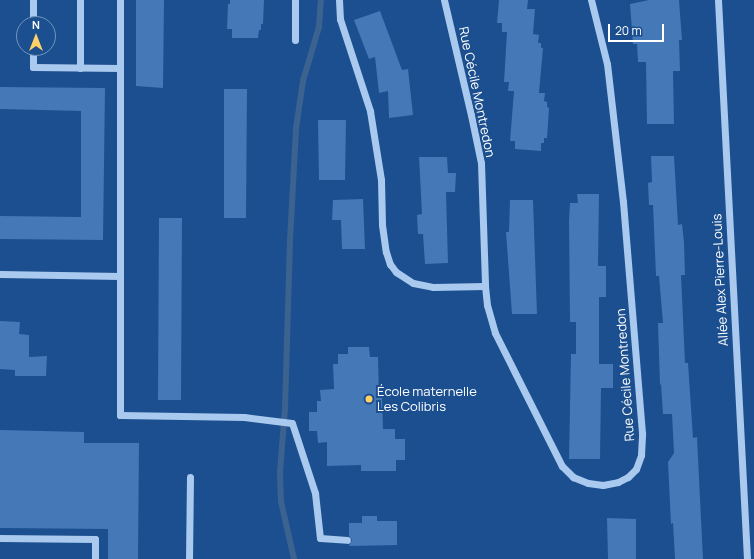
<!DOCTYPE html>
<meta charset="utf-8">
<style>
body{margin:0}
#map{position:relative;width:754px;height:559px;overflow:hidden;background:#1b4f8f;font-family:Manrope,sans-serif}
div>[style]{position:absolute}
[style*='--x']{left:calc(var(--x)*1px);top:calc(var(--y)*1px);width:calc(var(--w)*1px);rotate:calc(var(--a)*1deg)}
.stream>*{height:5.5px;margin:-2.75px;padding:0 2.75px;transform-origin:2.75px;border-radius:2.75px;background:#3c6290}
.building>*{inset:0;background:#4478b7}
.minor>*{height:7px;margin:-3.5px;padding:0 3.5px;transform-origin:3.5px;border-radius:3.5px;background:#a9c9ee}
.dots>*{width:11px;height:11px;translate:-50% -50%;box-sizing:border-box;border:2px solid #1b4f8f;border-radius:50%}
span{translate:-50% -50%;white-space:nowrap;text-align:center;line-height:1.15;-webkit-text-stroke:4px #1b4f8f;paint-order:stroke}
.street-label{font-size:13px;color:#fff}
.poi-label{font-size:13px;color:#fff}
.left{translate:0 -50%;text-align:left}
.north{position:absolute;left:16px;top:16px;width:40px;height:40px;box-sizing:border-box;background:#1b4f8f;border:1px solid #7695bc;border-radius:50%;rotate:0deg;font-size:11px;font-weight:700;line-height:16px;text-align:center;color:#fff}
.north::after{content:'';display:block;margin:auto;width:14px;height:18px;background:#ffd166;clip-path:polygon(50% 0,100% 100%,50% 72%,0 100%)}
.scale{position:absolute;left:608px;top:24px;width:56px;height:18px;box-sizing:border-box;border:2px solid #fff;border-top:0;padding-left:5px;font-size:12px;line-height:14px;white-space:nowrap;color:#fff;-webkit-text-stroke:3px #1b4f8f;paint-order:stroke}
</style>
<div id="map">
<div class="stream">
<div style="--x:294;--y:559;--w:58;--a:-102.8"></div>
<div style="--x:281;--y:502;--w:30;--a:-92"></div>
<div style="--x:280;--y:472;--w:63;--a:-85.5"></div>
<div style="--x:285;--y:409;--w:168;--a:-88.3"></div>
<div style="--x:290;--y:241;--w:112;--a:-86.9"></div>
<div style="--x:296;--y:129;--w:49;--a:-81.7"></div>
<div style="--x:303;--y:81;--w:56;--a:-73.5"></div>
<div style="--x:319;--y:27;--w:27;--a:-86"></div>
</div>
<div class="building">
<div style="clip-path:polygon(136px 0,164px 0,163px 88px,136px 86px)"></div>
<div style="clip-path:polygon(230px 0,264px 0,263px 24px,261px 24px,261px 30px,259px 30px,258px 38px,232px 38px,232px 29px,227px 29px,228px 4px,230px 4px)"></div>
<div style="clip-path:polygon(499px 0,528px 0,527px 9px,535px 9px,533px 34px,539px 35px,538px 43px,541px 43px,541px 48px,543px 48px,539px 93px,545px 93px,544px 101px,547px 102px,547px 107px,549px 108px,547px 138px,544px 138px,544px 143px,541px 143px,541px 151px,515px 149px,515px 141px,510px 141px,514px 91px,508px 91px,509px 82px,504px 82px,507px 32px,502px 32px,502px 23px,497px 23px)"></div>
<div style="clip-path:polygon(649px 0,679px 0,682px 40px,679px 40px,680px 71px,673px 71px,674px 124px,647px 124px,646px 62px,638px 62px,637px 44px,633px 44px,630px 4px)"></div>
<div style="clip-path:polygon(380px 11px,402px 70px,408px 69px,413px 115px,389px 118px,388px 91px,379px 93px,375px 57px,369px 59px,354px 20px)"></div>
<div style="clip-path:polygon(0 87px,105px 88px,103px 240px,0 239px,0 216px,81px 217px,81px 111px,0 109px)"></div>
<div style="clip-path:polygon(224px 89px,247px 89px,246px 218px,224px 218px)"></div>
<div style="clip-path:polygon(318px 120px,346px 120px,345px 180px,319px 180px)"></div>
<div style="clip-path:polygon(651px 156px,674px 156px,678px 225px,682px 224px,684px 242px,685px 275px,681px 275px,685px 363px,688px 363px,693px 438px,697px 437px,703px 559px,675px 559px,673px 523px,671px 524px,668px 462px,674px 453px,672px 414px,663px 414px,661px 384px,660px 385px,658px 323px,663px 323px,659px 276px,656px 276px,653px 205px,649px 205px,648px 183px,652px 182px)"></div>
<div style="clip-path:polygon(419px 157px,447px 157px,448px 173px,456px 173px,455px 192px,446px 192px,448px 263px,425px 264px,423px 234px,418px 234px,417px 215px,422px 214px)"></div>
<div style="clip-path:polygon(577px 194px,599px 194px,598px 266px,606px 266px,606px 297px,599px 297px,599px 364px,613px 364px,613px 388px,601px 388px,600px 459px,569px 459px,571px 354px,576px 354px,576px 322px,570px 322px,569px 220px,570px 203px,578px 203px)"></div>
<div style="clip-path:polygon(363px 199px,365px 249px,342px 249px,341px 220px,332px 220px,333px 200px)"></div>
<div style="clip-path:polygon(510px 200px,533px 200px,537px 314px,512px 314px,506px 232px,509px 232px)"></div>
<div style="clip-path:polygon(159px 218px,182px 218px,181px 400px,158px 400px)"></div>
<div style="clip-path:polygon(0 321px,20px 322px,19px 334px,29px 335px,29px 357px,47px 356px,46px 376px,15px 376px,15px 370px,0 369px)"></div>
<div style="clip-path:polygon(348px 347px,369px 347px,370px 357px,378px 357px,379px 397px,382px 397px,383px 429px,395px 429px,395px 439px,405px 439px,405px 460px,396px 460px,396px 471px,361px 471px,361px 465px,327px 466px,327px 442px,318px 443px,317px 431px,309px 431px,309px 412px,317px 412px,317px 401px,321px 401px,320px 390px,334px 389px,333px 364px,338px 364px,338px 354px,348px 354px)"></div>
<div style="clip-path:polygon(0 430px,84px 432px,84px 443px,139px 443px,138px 559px,108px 559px,108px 529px,0 528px)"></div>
<div style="clip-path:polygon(362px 516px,377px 516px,377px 521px,397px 521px,397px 545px,349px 546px,352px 540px,349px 536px,349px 523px,362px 523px)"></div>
<div style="clip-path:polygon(607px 518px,636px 519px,636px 559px,608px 559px)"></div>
</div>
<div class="minor">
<div style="--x:33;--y:0;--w:24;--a:90"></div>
<div style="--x:80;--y:0;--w:68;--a:90"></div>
<div style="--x:120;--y:0;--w:415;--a:90"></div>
<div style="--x:120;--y:415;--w:124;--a:0.9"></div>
<div style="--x:244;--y:417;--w:48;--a:7.1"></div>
<div style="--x:292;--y:423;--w:74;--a:71.8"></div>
<div style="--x:315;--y:493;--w:45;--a:83.7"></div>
<div style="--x:320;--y:538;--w:27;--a:4"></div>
<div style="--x:295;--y:0;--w:40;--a:90"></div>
<div style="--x:339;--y:0;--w:19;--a:87"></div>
<div style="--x:340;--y:19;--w:97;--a:71.9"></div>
<div style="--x:370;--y:111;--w:70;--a:80.9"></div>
<div style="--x:381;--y:180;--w:45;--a:88.7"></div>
<div style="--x:382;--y:225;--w:27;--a:82"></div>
<div style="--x:386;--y:252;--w:13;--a:72"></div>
<div style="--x:390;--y:264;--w:10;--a:53"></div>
<div style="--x:396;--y:272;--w:20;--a:33"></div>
<div style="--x:413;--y:283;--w:20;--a:11"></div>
<div style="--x:433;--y:287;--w:52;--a:-1.1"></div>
<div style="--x:444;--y:0;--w:118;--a:76.8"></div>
<div style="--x:471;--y:115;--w:49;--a:78.2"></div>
<div style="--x:481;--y:163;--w:123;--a:88.1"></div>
<div style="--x:485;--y:286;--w:19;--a:84"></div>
<div style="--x:487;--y:305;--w:29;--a:74"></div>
<div style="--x:495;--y:333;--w:149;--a:63.3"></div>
<div style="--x:562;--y:466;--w:16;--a:45"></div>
<div style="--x:573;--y:477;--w:16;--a:22"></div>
<div style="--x:588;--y:483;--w:15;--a:8"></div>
<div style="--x:603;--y:485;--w:15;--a:-11"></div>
<div style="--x:618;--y:482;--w:11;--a:-27"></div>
<div style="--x:628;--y:477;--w:11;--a:-45"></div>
<div style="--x:636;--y:469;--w:15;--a:-70"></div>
<div style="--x:641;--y:455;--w:22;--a:-87"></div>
<div style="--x:642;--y:433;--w:232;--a:-94.7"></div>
<div style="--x:623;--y:202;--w:139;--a:-96.6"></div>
<div style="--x:607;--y:64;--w:66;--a:-104"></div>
<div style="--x:718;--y:0;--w:560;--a:87.03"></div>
<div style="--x:33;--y:48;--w:19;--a:90"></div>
<div style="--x:33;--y:67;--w:87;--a:0.7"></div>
<div style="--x:0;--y:274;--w:120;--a:1"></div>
<div style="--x:0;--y:538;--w:95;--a:0.6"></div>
<div style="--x:95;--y:539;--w:20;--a:90"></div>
<div style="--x:189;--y:559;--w:82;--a:-89.3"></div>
</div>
<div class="dots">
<div style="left:369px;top:399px;background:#ffd166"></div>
</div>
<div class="street-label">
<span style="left:477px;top:92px;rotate:78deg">Rue Cécile Montredon</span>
<span style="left:720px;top:280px;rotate:-93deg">Allée Alex Pierre-Louis</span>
<span style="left:625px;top:375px;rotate:-94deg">Rue Cécile Montredon</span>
</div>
<div class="poi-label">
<span class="left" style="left:377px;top:399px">École maternelle<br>Les Colibris</span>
</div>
<div class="north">N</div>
<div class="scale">20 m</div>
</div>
